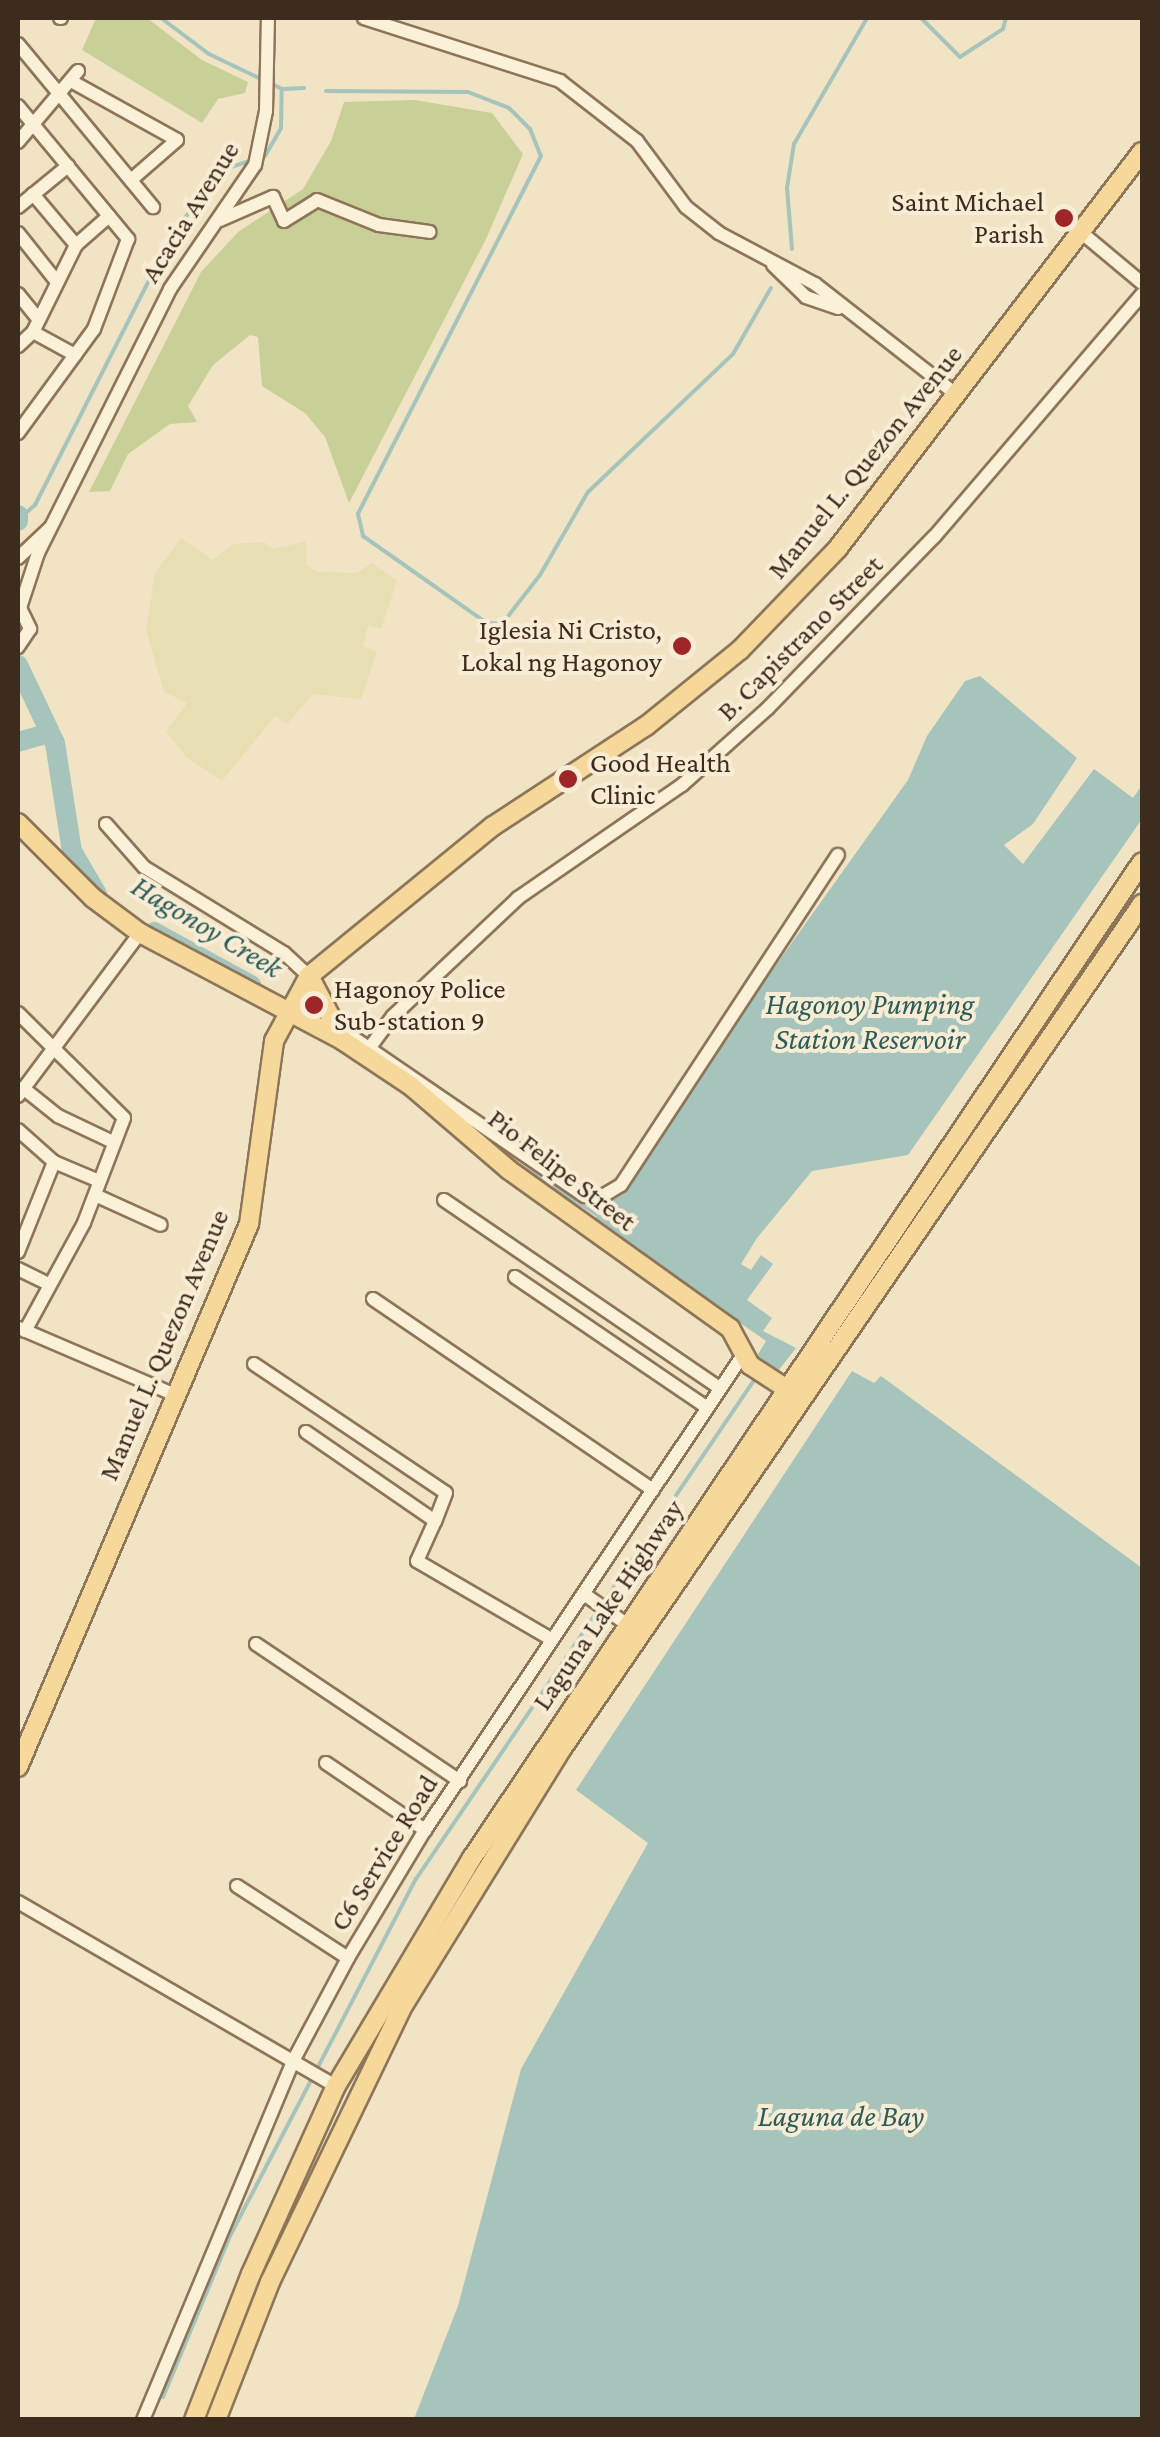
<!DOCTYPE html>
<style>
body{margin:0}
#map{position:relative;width:1160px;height:2437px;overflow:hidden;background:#f1e4c4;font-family:"Crimson Pro",serif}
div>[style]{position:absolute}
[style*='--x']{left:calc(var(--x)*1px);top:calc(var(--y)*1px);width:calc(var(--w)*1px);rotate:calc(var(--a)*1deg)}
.farmland>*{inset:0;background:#e7deb1}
.green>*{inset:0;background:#c9d097}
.water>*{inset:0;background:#a6c4bb}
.stream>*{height:4px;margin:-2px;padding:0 2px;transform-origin:2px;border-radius:2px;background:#a6c4bb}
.river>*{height:20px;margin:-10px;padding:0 10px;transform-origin:10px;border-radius:10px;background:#a6c4bb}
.roads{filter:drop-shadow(2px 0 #8d7559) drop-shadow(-2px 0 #8d7559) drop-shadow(0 2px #8d7559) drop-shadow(0 -2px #8d7559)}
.minor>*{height:12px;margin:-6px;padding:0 6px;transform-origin:6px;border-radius:6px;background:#fbf0d8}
.major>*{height:18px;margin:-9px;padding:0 9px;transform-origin:9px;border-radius:9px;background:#f6d99a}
.dots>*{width:28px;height:28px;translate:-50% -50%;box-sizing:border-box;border:5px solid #f8edd4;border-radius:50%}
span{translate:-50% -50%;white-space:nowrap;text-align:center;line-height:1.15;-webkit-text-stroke:8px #f8edd4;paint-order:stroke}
.poi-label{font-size:28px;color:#3c2c1e}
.right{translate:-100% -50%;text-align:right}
.left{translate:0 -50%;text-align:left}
.street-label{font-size:28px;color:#3c2c1e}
.water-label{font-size:30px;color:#2c5c59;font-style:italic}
.frame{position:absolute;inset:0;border:20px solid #3c2c1e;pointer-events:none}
</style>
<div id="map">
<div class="farmland">
<div style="clip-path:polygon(181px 538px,213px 560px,233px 544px,264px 542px,273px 549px,306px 541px,307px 565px,317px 572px,357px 573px,372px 563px,397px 581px,381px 629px,368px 625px,363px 646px,377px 652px,361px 699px,313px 694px,287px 724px,275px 716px,222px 781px,186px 757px,166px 731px,187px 703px,164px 692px,146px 630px,155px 573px)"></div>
</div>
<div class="green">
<div style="clip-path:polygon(96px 18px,147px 18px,202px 60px,248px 82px,245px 93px,218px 99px,202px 123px,82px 50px)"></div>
<div style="clip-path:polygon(415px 100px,492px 113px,523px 154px,486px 239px,349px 503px,325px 437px,305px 413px,262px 386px,258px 337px,250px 335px,213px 365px,188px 406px,197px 422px,170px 424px,128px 454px,110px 491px,89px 492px,201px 272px,238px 232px,303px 189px,331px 141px,344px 102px)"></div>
</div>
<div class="water">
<div style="clip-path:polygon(980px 676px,1077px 758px,1033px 824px,1004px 845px,1023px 864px,1094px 769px,1133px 798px,1142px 785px,1142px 819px,908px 1155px,812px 1171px,757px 1238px,741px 1264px,751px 1270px,761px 1255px,773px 1264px,747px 1300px,772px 1318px,763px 1331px,796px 1348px,778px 1371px,757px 1356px,766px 1341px,593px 1221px,908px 780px,927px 736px,965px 681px)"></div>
<div style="clip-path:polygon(852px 1371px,874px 1383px,881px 1376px,1142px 1568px,1142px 2419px,414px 2419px,458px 2306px,521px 2069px,648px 1843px,576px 1790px)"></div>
</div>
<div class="stream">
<div style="--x:161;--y:18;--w:60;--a:36.9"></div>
<div style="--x:209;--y:54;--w:60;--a:25.7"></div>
<div style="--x:921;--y:18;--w:55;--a:45"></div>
<div style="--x:960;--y:57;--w:51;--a:-33.1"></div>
<div style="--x:1003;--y:29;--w:11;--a:-75"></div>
<div style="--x:284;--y:89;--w:20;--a:-3"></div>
<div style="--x:326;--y:91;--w:142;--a:0.4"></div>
<div style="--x:468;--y:92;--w:44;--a:21.3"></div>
<div style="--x:509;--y:108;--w:30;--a:45"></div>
<div style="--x:530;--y:129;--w:29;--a:68"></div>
<div style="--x:541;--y:156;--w:402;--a:117.1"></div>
<div style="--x:358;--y:514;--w:23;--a:77"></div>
<div style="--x:363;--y:536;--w:151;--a:35.1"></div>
<div style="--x:487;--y:623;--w:15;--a:4"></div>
<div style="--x:502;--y:624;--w:62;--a:-52.2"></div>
<div style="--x:540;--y:575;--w:96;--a:-60"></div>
<div style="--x:588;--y:492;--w:200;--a:-43.6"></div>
<div style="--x:733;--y:354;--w:76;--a:-60.1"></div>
<div style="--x:792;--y:249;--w:61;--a:-94.7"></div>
<div style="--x:787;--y:188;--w:45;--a:-81"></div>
<div style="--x:794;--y:144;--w:146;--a:-59.9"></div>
<div style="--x:20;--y:518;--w:20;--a:-41"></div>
<div style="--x:35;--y:505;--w:305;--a:-63.1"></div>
<div style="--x:173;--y:233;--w:80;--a:-52.1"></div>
<div style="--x:222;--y:170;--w:45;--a:-18"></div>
<div style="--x:265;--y:156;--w:32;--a:-60"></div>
<div style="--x:281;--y:128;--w:39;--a:-89"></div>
<div style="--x:282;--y:89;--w:11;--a:-153"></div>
<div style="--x:508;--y:1158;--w:110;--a:32.4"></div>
<div style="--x:163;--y:2397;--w:177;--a:-67.4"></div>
<div style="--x:231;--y:2234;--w:400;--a:-62.5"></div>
<div style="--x:416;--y:1879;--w:608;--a:-55.87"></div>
</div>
<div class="river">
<div style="--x:18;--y:515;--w:6;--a:90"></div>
<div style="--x:18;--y:665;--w:86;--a:64.6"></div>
<div style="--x:55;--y:743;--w:109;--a:81.1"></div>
<div style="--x:72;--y:851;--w:50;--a:59.8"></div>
<div style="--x:18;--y:742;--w:29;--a:-16"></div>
<div style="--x:154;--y:932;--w:111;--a:28.7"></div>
</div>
<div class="roads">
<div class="minor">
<div style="--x:60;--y:18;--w:1;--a:0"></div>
<div style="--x:364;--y:18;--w:206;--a:17.8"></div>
<div style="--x:560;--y:81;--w:98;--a:37.9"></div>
<div style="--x:637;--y:141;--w:82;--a:53.4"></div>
<div style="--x:686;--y:207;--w:42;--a:38.2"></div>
<div style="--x:719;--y:233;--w:109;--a:28"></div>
<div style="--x:815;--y:284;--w:179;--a:38"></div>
<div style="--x:18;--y:44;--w:212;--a:50.4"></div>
<div style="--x:71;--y:81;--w:121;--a:29.1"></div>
<div style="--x:177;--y:140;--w:61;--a:139"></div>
<div style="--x:18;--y:106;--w:173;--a:50.4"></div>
<div style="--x:128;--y:239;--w:96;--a:110.7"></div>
<div style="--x:94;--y:329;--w:129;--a:126.2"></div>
<div style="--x:18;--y:142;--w:93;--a:-49.8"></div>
<div style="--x:33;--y:194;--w:67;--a:49.9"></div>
<div style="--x:18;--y:207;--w:65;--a:-39.4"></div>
<div style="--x:220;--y:220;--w:58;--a:-23.5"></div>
<div style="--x:273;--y:197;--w:26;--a:65"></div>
<div style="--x:284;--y:221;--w:39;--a:-32"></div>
<div style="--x:317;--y:200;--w:67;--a:22"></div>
<div style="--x:379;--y:225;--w:51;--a:7.8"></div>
<div style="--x:18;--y:233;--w:63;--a:51.5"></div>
<div style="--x:1082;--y:233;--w:78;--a:39.8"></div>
<div style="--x:773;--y:265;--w:46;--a:44.1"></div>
<div style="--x:806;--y:297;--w:34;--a:19"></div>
<div style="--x:18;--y:294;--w:33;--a:51"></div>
<div style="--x:33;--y:332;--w:48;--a:28.7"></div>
<div style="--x:18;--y:346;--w:21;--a:-43"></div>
<div style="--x:33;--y:332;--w:97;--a:-63.7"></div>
<div style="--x:76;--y:245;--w:44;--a:-41.3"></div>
<div style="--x:18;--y:558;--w:44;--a:-43.2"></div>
<div style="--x:18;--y:604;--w:28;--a:64"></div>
<div style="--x:30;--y:629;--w:22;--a:124"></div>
<div style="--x:20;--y:608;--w:58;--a:-71.9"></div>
<div style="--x:38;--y:553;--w:295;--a:-63.4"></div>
<div style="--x:170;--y:289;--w:150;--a:-55.6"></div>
<div style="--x:255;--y:165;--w:55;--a:-78.5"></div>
<div style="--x:266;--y:111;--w:93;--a:-88.8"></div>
<div style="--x:106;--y:824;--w:57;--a:48.5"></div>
<div style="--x:144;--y:867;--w:164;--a:31.6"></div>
<div style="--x:284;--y:953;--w:34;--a:43"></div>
<div style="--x:18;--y:1013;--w:149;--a:44.7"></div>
<div style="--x:124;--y:1118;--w:112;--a:110.9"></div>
<div style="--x:84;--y:1223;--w:123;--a:118.6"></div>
<div style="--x:335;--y:1025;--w:303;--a:34.4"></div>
<div style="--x:585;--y:1196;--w:16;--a:4"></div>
<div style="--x:601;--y:1197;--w:23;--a:-31"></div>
<div style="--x:621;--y:1185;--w:395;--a:-56.7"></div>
<div style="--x:365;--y:1054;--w:47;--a:-53.6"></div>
<div style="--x:393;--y:1016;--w:172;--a:-43.3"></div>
<div style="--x:518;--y:898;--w:199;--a:-34.6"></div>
<div style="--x:682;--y:785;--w:115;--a:-41.8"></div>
<div style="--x:768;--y:708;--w:238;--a:-45.9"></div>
<div style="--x:934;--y:537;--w:320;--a:-49.4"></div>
<div style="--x:23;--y:1088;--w:45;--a:38.7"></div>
<div style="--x:58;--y:1116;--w:61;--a:25.3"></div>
<div style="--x:18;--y:1096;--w:204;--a:-53.2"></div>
<div style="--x:18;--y:1130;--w:48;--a:41.6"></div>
<div style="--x:54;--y:1162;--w:49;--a:22.9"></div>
<div style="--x:95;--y:1195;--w:72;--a:24.4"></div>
<div style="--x:444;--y:1200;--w:332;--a:34.3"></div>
<div style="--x:18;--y:1252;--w:97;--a:-68.2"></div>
<div style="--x:18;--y:1269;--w:32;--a:26"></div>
<div style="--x:515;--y:1277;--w:231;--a:34.2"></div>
<div style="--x:373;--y:1299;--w:339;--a:34.3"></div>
<div style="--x:19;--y:1328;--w:168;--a:23.2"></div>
<div style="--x:254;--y:1364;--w:231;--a:33.9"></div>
<div style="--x:446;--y:1493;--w:30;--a:111"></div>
<div style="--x:306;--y:1432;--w:157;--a:34.6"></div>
<div style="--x:435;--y:1521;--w:44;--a:114.2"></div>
<div style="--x:417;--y:1561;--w:155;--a:30.2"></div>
<div style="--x:584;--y:1594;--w:59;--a:35.3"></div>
<div style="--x:256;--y:1644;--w:246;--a:33.9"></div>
<div style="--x:326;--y:1763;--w:120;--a:34.1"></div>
<div style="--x:237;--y:1886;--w:132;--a:33"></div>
<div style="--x:18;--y:1902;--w:367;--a:30.1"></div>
<div style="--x:143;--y:2420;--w:387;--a:-67.3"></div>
<div style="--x:292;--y:2063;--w:119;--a:-61.9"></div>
<div style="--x:348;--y:1958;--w:149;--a:-59"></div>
<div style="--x:425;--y:1830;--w:572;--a:-56.2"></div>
</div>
<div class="major">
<div style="--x:18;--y:823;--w:106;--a:45"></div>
<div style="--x:93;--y:898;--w:59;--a:36.7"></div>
<div style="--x:140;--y:933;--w:229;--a:27.9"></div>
<div style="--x:342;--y:1040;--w:83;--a:33.7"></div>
<div style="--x:411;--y:1086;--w:129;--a:40.6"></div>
<div style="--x:509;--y:1170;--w:272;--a:35.6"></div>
<div style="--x:730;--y:1328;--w:42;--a:61.6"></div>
<div style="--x:750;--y:1365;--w:44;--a:33"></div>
<div style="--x:309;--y:976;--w:55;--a:62"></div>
<div style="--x:18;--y:1767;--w:590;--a:-66.95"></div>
<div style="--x:249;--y:1224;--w:185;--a:-82.2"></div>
<div style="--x:274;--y:1041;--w:74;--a:-61.7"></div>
<div style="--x:309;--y:976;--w:237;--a:-39.2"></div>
<div style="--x:493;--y:826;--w:183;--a:-33.2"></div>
<div style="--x:646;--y:726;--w:121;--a:-39"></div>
<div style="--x:740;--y:650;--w:141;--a:-46.1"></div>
<div style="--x:838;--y:548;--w:499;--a:-52.5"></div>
<div style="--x:194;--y:2420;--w:157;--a:-68.7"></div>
<div style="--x:251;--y:2274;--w:206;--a:-65.7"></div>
<div style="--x:336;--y:2086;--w:265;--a:-59.2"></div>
<div style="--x:472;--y:1858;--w:1200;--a:-56.07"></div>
<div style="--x:216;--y:2420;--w:148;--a:-68.6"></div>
<div style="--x:270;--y:2282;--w:309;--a:-64.3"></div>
<div style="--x:404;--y:2004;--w:302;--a:-58.3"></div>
<div style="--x:563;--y:1747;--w:1023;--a:-55.52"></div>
</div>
</div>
<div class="dots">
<div style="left:1064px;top:218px;background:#9f2526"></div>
<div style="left:682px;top:646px;background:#9f2526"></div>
<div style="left:568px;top:779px;background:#9f2526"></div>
<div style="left:314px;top:1005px;background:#9f2526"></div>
</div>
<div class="poi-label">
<span class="right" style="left:1044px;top:218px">Saint Michael<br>Parish</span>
<span class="right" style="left:662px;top:646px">Iglesia Ni Cristo,<br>Lokal ng Hagonoy</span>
<span class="left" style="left:590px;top:779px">Good Health<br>Clinic</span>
<span class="left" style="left:334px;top:1005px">Hagonoy Police<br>Sub-station 9</span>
</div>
<div class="street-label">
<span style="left:190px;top:212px;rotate:-58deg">Acacia Avenue</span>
<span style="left:865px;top:462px;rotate:-51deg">Manuel L. Quezon Avenue</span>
<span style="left:800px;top:638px;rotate:-45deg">B. Capistrano Street</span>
<span style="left:562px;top:1170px;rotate:38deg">Pio Felipe Street</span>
<span style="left:164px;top:1345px;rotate:-67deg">Manuel L. Quezon Avenue</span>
<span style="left:608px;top:1605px;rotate:-56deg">Laguna Lake Highway</span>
<span style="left:384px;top:1853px;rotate:-58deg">C6 Service Road</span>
</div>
<div class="water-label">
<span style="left:207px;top:927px;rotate:31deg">Hagonoy Creek</span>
<span style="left:870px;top:1021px">Hagonoy Pumping<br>Station Reservoir</span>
<span style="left:841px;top:2116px">Laguna de Bay</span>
</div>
<div class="frame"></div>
</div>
